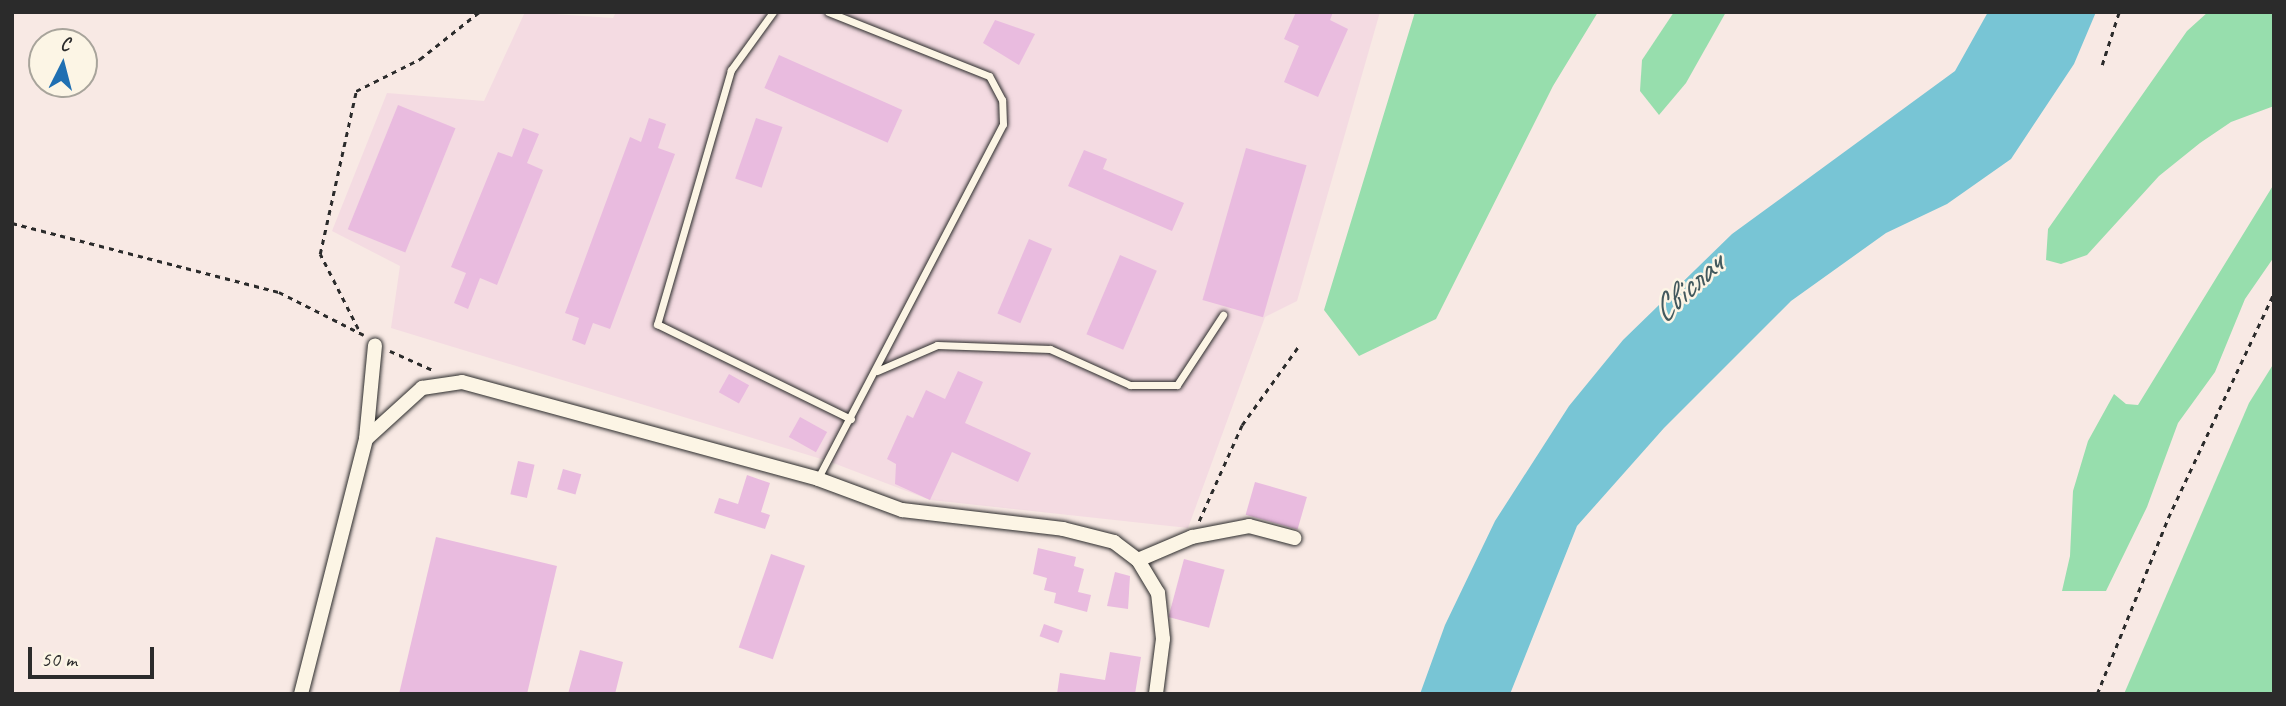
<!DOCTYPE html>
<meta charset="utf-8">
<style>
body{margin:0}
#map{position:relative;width:2286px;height:706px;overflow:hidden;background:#f8e9e4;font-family:Caveat,sans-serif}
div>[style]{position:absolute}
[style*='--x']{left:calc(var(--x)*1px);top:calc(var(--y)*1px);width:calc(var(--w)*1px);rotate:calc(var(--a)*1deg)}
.built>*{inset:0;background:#f4dbe2}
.green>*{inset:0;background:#97dead}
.water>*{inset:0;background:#78c5d5}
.building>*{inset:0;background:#e9bbdf;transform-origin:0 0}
.path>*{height:2.5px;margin-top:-1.25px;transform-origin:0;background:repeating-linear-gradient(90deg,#2b2b2b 0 5px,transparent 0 10px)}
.roads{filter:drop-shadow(0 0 2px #2b2b2b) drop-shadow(0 0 2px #2b2b2b)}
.service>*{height:7px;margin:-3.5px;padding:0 3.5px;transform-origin:3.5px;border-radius:3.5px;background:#fcf5e5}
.minor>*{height:14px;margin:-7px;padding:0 7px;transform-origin:7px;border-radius:7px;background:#fcf5e5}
span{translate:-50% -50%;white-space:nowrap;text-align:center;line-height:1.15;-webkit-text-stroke:5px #fcf5e5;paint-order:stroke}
.water-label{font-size:35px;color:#42595e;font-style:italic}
.frame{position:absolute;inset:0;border:14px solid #2b2b2b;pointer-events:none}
.north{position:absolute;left:28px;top:28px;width:70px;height:70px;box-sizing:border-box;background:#fcf5e5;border:2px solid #a8a49b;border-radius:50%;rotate:6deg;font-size:19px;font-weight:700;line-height:28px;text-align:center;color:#2b2b2b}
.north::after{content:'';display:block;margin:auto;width:24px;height:32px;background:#1f6fb2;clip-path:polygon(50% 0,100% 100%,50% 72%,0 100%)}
.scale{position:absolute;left:28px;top:647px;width:126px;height:32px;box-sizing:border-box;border:4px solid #2b2b2b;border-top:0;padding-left:9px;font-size:21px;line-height:24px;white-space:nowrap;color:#2b2b2b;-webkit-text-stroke:5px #fcf5e5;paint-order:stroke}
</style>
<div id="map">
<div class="built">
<i style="clip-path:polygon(525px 12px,613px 18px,616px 12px,1380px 12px,1297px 301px,1265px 317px,1188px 528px,930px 500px,828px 461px,391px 328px,400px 266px,332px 231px,387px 93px,484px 101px)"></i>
</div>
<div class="green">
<i style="clip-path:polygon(1415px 12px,1598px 12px,1553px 86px,1436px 319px,1359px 356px,1324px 310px)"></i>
<i style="clip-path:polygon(1674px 12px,1726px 12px,1686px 83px,1659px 115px,1640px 91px,1642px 60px)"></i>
<i style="clip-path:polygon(2208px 12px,2274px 12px,2274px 106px,2231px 122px,2200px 143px,2159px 176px,2087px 255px,2061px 264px,2046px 260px,2048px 229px,2187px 31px)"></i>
<i style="clip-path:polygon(2274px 184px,2274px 257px,2245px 299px,2215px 372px,2178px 423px,2147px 507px,2106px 591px,2062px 591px,2070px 556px,2073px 491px,2088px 441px,2114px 394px,2126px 404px,2138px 405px)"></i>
<i style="clip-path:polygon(2274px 363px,2274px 694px,2124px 694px,2249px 403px)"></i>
</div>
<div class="water">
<i style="clip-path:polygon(1988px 12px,2096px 12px,2074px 64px,2011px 159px,1947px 204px,1886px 233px,1791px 301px,1664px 428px,1577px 526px,1510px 694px,1420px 694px,1445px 625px,1495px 521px,1569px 406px,1623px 340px,1732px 234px,1955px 71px)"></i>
</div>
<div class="building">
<i style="clip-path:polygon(1296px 12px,1333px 12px,1330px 20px,1348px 29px,1318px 97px,1284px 82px,1299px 46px,1284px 39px)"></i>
<i style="clip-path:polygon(995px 20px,1035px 34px,1019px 65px,983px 43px)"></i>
<i style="left:779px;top:55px;width:135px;height:36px;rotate:24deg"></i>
<i style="left:398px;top:105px;width:62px;height:134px;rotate:22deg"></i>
<i style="clip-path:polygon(649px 118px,666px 124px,658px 148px,675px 154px,610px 329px,593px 323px,585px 345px,572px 340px,579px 318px,565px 313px,630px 137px,641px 142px)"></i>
<i style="left:756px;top:118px;width:28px;height:64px;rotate:19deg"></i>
<i style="clip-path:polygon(523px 128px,539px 134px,527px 163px,543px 170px,497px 285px,480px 278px,468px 309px,454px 303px,466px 273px,451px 267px,498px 152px,512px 157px)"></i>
<i style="left:1246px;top:148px;width:63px;height:158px;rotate:16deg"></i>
<i style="clip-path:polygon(1084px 150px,1107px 159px,1103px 169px,1184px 203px,1172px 231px,1068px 186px)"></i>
<i style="left:1029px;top:239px;width:25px;height:81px;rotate:23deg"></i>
<i style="left:1120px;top:255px;width:40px;height:86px;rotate:23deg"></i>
<i style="clip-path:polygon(958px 371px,983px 382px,965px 423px,1031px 453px,1018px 482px,952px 452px,930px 500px,895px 484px,896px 464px,887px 459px,907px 415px,913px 418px,926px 390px,945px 399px)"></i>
<i style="left:729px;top:374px;width:23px;height:21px;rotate:29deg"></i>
<i style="left:800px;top:417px;width:31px;height:23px;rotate:29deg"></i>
<i style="left:518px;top:461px;width:17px;height:34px;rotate:13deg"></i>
<i style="left:563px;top:469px;width:19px;height:21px;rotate:16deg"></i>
<i style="clip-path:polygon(747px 475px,770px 483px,761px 512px,770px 515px,765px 529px,714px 513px,719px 498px,738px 504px)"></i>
<i style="left:1255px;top:482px;width:54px;height:34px;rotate:16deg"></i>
<i style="clip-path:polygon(436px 537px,557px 566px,527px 694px,399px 694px)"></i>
<i style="clip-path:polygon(1038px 548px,1076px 557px,1074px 566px,1084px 569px,1078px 592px,1091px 595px,1087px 612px,1054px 603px,1056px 593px,1044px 590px,1047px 578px,1033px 574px)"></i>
<i style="left:771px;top:554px;width:36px;height:99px;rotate:19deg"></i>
<i style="left:1184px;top:559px;width:42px;height:60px;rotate:15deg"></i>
<i style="clip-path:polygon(1115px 572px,1130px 576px,1128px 609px,1107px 606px)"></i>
<i style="left:1044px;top:624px;width:20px;height:13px;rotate:20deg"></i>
<i style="clip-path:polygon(580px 650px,623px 662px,615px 694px,568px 694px)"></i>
<i style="clip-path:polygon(1110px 652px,1141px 657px,1135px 694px,1057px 694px,1060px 673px,1105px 680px)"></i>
</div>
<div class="path">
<i style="--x:2102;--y:65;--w:56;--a:-72.2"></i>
<i style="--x:12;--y:223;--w:276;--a:14.5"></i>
<i style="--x:279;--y:292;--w:95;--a:26.8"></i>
<i style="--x:358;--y:329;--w:84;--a:-116.9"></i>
<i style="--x:320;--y:254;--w:167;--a:-77.5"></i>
<i style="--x:356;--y:91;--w:72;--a:-26.6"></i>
<i style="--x:420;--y:59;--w:75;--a:-38.5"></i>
<i style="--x:390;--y:351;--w:49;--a:24"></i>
<i style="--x:1199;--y:521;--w:105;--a:-65.9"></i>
<i style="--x:1242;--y:425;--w:96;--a:-54.3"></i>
<i style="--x:2097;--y:694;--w:190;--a:-68"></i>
<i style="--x:2168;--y:518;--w:249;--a:-64.8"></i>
</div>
<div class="roads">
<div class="service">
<i style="--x:773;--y:12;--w:72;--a:125.9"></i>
<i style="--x:731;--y:70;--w:265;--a:106.2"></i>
<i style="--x:657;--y:324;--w:216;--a:26.1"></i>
<i style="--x:877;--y:371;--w:65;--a:-23.4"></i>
<i style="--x:937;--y:345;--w:113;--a:2"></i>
<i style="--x:1050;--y:349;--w:88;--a:24.2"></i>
<i style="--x:1130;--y:385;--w:47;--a:0"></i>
<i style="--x:1177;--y:385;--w:84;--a:-56.7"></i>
<i style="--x:818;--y:478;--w:399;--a:-62.4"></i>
<i style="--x:1003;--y:124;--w:24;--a:-92"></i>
<i style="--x:1002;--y:100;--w:27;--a:-118"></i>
<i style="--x:989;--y:76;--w:173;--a:-158.3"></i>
</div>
<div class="minor">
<i style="--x:366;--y:439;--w:94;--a:-84.5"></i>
<i style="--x:1138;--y:560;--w:59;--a:-23.1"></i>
<i style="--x:1192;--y:537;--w:58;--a:-10.9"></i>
<i style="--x:1249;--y:526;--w:47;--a:14.9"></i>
<i style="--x:301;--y:694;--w:263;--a:-75.7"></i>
<i style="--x:366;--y:439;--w:76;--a:-42.3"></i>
<i style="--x:422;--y:388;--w:40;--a:-8.5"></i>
<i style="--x:462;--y:382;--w:369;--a:15.2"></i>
<i style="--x:818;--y:479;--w:90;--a:20.3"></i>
<i style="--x:902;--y:510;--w:162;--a:6.7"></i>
<i style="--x:1063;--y:529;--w:53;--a:14.3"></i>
<i style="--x:1114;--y:542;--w:30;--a:37"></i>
<i style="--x:1138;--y:560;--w:39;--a:59"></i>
<i style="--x:1158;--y:593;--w:46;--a:83.8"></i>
<i style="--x:1163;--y:639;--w:55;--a:97.3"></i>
</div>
</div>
<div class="water-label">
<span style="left:1687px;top:288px;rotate:-42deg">Свіслач</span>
</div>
<div class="frame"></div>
<div class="north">С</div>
<div class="scale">50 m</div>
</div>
